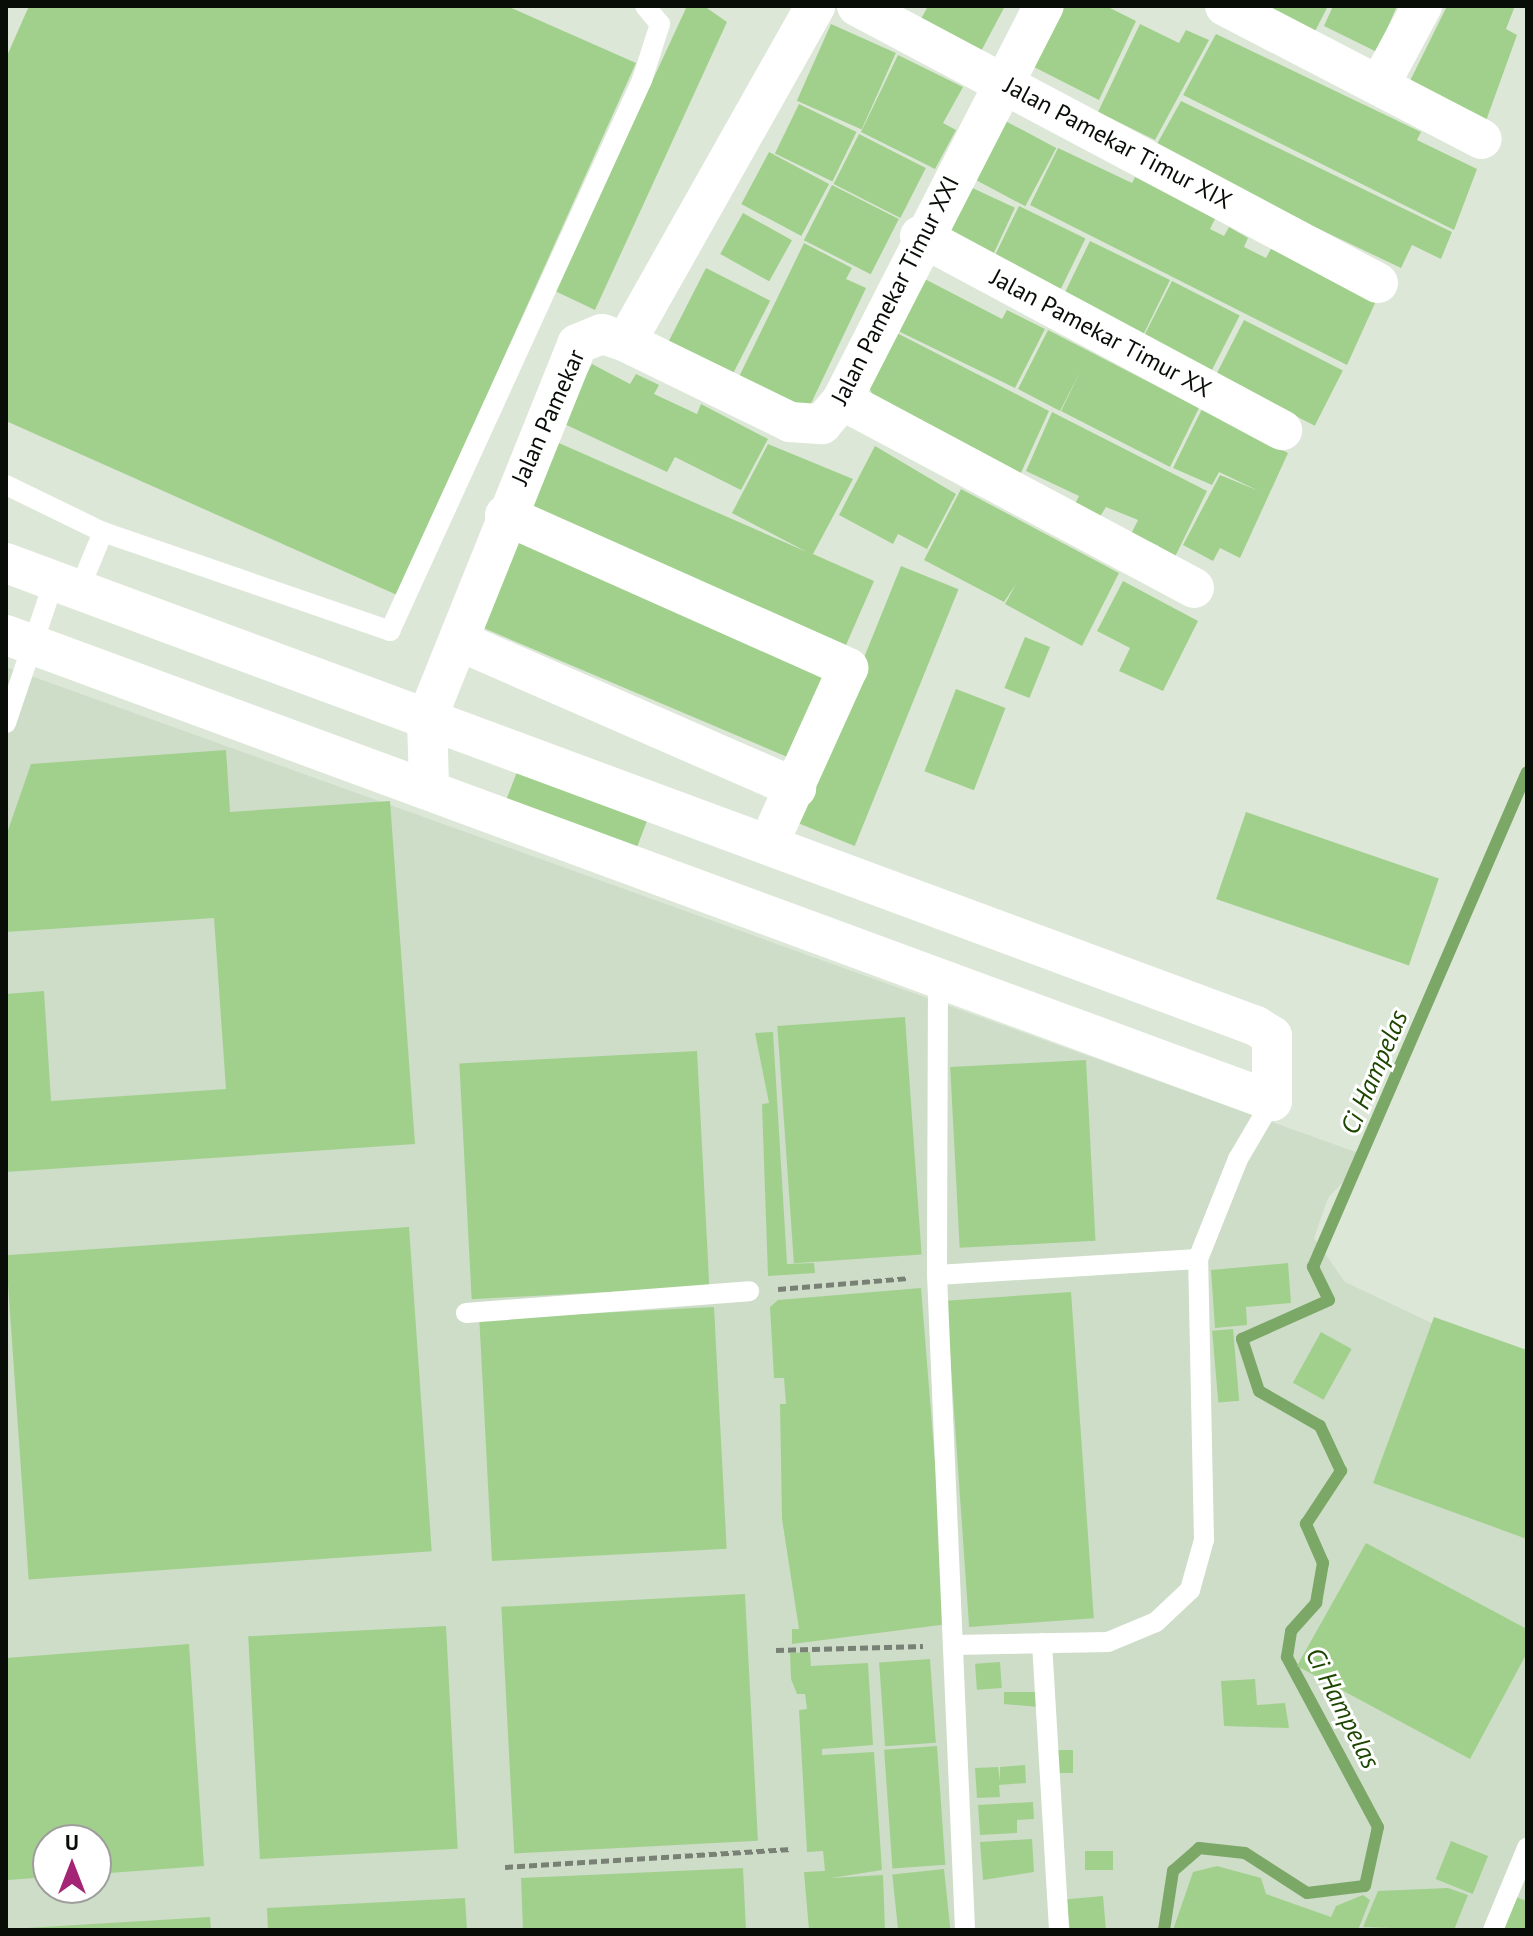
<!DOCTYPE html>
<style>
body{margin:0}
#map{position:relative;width:1533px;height:1936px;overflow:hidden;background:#dde7d8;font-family:"PT Sans",sans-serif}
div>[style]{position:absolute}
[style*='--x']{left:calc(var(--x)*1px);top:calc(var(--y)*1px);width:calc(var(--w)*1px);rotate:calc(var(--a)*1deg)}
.built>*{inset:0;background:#ceddc8}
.stream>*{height:12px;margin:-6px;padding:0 6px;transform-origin:6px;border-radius:6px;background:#7ba867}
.building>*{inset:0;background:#a1d08d;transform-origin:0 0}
.path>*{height:5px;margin-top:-2.5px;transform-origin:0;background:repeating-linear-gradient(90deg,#798076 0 8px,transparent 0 12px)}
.service>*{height:20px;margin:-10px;padding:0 10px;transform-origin:10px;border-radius:10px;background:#fff}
.minor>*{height:40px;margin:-20px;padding:0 20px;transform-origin:20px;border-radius:20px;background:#fff}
span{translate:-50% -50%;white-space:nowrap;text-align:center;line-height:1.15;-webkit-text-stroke:6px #fff;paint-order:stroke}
.street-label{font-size:24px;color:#090d08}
.water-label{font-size:26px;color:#1d4700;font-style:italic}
.frame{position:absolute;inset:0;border:8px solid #090d08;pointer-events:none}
.north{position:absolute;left:32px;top:1824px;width:80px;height:80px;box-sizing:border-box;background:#fff;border:2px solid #9d9e9c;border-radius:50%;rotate:0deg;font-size:22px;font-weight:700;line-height:32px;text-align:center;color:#090d08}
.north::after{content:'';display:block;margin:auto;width:28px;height:36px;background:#a42576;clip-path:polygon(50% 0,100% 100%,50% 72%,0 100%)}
</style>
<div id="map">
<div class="built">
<i style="clip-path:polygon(evenodd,6px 667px,1367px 1156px,1328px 1198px,1314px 1238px,1345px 1282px,1527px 1368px,1527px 1930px,6px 1930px,6px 667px,48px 1840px,96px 1840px,96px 1888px,48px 1888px,48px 1840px)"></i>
</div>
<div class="stream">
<i style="--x:1164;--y:1930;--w:60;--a:-81.3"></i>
<i style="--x:1173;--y:1871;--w:35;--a:-41"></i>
<i style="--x:1199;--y:1848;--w:46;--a:6.2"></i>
<i style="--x:1245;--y:1853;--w:74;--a:32.8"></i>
<i style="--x:1307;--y:1893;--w:58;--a:-6.9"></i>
<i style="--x:1365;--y:1886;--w:60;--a:-77.6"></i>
<i style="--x:1378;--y:1827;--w:193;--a:-118.2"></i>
<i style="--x:1287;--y:1657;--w:26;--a:-81"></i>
<i style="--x:1291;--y:1631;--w:38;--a:-48"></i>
<i style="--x:1316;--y:1603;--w:41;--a:-80.1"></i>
<i style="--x:1323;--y:1563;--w:43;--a:-113.6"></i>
<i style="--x:1306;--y:1524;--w:64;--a:-56.6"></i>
<i style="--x:1341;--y:1471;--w:50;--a:-115"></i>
<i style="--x:1320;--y:1426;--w:70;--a:-150.2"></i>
<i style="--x:1259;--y:1391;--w:55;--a:-108.1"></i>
<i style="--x:1242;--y:1339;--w:95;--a:-24.1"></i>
<i style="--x:1329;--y:1300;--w:37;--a:-116"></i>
<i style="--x:1313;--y:1267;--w:539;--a:-66.62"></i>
</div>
<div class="building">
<i style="clip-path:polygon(29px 6px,507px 6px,636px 63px,397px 595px,6px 421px,6px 58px)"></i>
<i style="clip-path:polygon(687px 6px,704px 6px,727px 22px,595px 310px,555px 291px)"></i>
<i style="clip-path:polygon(928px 6px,1005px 6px,978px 57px,915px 30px)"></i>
<i style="clip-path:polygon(1057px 6px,1106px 6px,1136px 21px,1099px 100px,1028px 64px)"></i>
<i style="clip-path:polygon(1251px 6px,1328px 6px,1310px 41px)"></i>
<i style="clip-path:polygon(1333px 6px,1397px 6px,1377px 52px,1324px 26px)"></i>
<i style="clip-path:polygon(1447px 6px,1515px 6px,1506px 29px,1517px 35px,1482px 132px,1406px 89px)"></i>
<i style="left:831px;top:24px;width:71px;height:84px;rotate:24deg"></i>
<i style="clip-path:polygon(1140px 24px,1179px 43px,1186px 30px,1209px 40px,1155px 140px,1098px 112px)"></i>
<i style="clip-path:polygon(1216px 34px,1421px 132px,1417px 140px,1477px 169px,1454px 230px,1183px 95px)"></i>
<i style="clip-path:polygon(898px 55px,963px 87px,943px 123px,956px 130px,935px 169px,861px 132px)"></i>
<i style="clip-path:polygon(1181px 101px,1452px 232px,1441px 259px,1412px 245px,1401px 268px,1317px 228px,1314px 234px,1153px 151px)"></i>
<i style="left:799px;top:104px;width:64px;height:55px;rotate:26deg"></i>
<i style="left:998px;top:117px;width:66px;height:66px;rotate:28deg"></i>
<i style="left:859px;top:134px;width:75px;height:56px;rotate:27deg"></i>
<i style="clip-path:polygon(1058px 148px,1132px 183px,1135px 177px,1215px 219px,1210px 229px,1224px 236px,1229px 227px,1248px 238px,1244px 247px,1266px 258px,1273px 245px,1376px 301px,1347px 365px,1030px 205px)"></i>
<i style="left:769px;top:152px;width:68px;height:59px;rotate:28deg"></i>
<i style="left:832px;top:185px;width:75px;height:62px;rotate:27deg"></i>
<i style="left:966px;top:185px;width:54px;height:56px;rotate:25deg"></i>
<i style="left:1019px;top:206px;width:74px;height:60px;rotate:26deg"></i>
<i style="left:743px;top:213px;width:56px;height:47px;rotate:29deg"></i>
<i style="left:1090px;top:241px;width:89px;height:62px;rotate:26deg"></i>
<i style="clip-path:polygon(804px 243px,852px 268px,846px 279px,866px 288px,806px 414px,736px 383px)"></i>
<i style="left:706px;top:268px;width:72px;height:90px;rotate:27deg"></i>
<i style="clip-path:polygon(919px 276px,1002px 319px,1007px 310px,1045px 329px,1015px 388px,894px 329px)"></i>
<i style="left:1172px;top:281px;width:76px;height:64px;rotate:27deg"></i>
<i style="left:1244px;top:320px;width:111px;height:62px;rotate:27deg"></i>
<i style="clip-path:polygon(1048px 330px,1199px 408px,1170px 467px,1061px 411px,1080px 372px,1060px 411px,1018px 389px)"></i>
<i style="clip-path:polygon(893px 331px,1049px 411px,1019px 477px,874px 398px,869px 387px)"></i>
<i style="clip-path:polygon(592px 364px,630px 384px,636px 374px,659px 385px,654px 394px,697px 414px,701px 404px,768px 439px,741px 490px,675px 457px,667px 472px,560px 422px)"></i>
<i style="clip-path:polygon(1202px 409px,1288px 453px,1240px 558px,1220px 548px,1213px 561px,1183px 545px,1220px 475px,1259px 491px,1219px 472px,1212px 485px,1173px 468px)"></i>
<i style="clip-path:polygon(1052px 412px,1207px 491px,1172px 563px,1155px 554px,1159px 546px,1131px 534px,1138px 520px,1106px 507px,1098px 520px,1073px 508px,1079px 496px,1026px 471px)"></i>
<i style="clip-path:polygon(552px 440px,807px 552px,732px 513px,768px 444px,853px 479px,813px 554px,874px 581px,846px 645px,524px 504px)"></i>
<i style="clip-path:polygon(875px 446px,956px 494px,927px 549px,898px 534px,893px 544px,839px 515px)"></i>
<i style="clip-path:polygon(961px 489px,1119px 573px,1082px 646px,1005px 604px,1016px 584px,1004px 602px,924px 560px)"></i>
<i style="left:519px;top:541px;width:341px;height:94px;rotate:23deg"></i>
<i style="left:901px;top:566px;width:62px;height:277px;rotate:22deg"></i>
<i style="clip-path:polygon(1123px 581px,1198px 621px,1163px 691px,1119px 671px,1130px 648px,1097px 631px)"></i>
<i style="left:1025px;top:637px;width:27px;height:55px;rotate:22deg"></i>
<i style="left:956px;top:689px;width:53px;height:88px;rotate:21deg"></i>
<i style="clip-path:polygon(226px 750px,230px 812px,390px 801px,415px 1144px,6px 1172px,6px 994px,44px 991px,51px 1101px,226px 1089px,214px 918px,6px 932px,6px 836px,31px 764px)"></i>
<i style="left:520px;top:764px;width:139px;height:42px;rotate:21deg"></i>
<i style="left:1246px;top:812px;width:204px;height:92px;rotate:19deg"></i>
<i style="left:905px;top:1017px;width:238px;height:128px;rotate:86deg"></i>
<i style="clip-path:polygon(773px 1032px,787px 1264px,814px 1263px,815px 1273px,768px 1276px,762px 1104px,769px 1103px,755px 1033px)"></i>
<i style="left:697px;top:1051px;width:236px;height:238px;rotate:87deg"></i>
<i style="left:1086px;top:1060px;width:181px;height:136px;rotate:87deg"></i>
<i style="left:409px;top:1227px;width:325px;height:404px;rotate:86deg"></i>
<i style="clip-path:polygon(1288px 1263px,1291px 1303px,1246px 1307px,1247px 1325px,1215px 1328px,1211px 1270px)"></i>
<i style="clip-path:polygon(921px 1288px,948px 1624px,792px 1644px,792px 1629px,799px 1629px,782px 1519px,780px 1404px,786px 1404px,784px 1378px,774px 1378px,770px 1307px,778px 1300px)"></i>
<i style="left:1071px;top:1292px;width:327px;height:125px;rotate:86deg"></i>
<i style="left:714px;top:1307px;width:242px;height:235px;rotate:87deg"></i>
<i style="clip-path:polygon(1434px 1317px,1527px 1350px,1527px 1539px,1373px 1483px)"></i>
<i style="left:1233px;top:1329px;width:72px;height:21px;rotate:85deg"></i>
<i style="left:1321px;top:1332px;width:35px;height:58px;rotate:29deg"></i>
<i style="clip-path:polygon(1366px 1543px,1527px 1629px,1527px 1653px,1470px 1759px,1297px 1666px)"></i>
<i style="left:745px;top:1594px;width:247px;height:244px;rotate:87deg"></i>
<i style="left:446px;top:1626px;width:223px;height:198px;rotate:87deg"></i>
<i style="clip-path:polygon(189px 1644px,204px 1866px,96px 1874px,96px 1840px,48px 1840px,48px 1877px,8px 1880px,6px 1658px)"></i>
<i style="clip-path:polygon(810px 1652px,811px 1666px,868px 1663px,873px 1745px,822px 1749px,822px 1755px,874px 1752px,882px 1870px,831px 1878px,883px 1875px,885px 1930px,809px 1930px,804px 1872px,825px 1871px,823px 1851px,807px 1852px,799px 1710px,807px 1709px,805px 1694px,797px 1694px,791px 1679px,790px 1653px)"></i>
<i style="left:930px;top:1659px;width:84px;height:51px;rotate:86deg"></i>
<i style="left:1000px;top:1662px;width:26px;height:25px;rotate:86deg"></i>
<i style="clip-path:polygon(1255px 1679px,1257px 1705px,1285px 1703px,1289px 1728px,1224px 1726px,1221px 1681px)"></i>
<i style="clip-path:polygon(1004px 1692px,1039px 1692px,1039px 1707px,1004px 1704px)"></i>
<i style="left:937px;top:1746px;width:119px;height:53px;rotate:86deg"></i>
<i style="left:1056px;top:1750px;width:17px;height:23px"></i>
<i style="clip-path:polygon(1025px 1765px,1026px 1783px,999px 1785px,1000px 1797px,977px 1798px,975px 1768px,998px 1767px,1000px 1781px,1000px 1767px)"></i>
<i style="clip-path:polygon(1033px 1802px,1034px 1819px,1017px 1820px,1017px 1833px,980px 1835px,978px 1805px)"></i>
<i style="clip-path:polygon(1032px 1839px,1034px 1872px,983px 1880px,980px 1842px)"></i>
<i style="left:1451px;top:1841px;width:40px;height:41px;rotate:22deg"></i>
<i style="left:1085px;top:1851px;width:28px;height:19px"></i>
<i style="clip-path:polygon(1217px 1866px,1261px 1878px,1266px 1894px,1331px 1917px,1336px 1906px,1363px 1895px,1370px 1900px,1358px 1930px,1173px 1930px,1193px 1872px)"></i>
<i style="clip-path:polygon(743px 1868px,746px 1930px,523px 1930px,521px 1878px)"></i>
<i style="left:944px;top:1869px;width:61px;height:52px;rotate:84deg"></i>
<i style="clip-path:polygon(1448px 1888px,1468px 1895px,1454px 1930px,1363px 1927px,1378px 1891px)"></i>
<i style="left:1103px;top:1896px;width:34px;height:36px;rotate:85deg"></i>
<i style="clip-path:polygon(1516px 1897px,1527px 1901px,1527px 1930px,1504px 1930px)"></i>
<i style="clip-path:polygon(465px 1898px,467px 1930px,268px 1930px,267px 1908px)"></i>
<i style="clip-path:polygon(210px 1917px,211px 1930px,26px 1930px,26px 1928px)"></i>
</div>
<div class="path">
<i style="--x:778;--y:1289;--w:130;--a:-4.8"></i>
<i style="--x:776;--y:1650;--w:147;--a:-1.6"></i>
<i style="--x:505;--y:1867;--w:287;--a:-3.6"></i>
</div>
<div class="service">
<i style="--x:6;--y:485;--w:108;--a:25.9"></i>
<i style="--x:103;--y:532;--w:304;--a:19"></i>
<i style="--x:390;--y:631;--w:606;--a:-65.42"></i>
<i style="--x:642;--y:80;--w:59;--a:-72.2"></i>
<i style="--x:660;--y:24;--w:23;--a:-130"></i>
<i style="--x:79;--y:590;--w:63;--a:-67.5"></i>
<i style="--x:6;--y:723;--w:150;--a:-71.3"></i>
<i style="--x:938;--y:978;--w:297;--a:90.2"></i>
<i style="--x:937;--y:1275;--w:656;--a:87.55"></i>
<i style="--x:937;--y:1275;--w:261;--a:-3.5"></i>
<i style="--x:466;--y:1313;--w:284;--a:-4.4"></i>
<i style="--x:1042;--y:1643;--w:288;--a:86.6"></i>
<i style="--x:954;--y:1645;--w:154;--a:-1.1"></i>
<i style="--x:1108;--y:1642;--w:52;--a:-22.6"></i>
<i style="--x:1156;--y:1622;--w:47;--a:-43.3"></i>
<i style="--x:1190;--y:1590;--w:52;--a:-74.4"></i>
<i style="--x:1204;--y:1540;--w:281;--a:-91.2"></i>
<i style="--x:1198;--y:1259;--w:108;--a:-68.2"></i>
<i style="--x:1238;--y:1159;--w:67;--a:-59.6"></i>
<i style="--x:1493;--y:1930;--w:89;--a:-67.5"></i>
</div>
<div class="minor">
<i style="--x:857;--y:6;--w:590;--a:28"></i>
<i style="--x:1225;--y:6;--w:289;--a:27.4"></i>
<i style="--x:1380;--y:84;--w:89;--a:-61.7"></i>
<i style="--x:920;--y:236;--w:411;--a:28.2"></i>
<i style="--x:626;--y:342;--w:182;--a:26"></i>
<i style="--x:790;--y:422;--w:32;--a:4"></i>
<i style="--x:822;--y:424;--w:31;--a:-50"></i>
<i style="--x:842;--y:400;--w:443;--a:-62.9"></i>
<i style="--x:842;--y:400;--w:399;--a:28.1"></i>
<i style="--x:505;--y:515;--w:376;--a:24"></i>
<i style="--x:848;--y:668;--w:194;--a:114.3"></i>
<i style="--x:6;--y:563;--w:1333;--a:20.32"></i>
<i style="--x:1256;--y:1026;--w:19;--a:32"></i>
<i style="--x:1272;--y:1036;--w:65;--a:90"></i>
<i style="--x:1272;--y:1101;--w:1349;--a:-159.79"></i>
<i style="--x:459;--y:641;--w:368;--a:23.6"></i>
<i style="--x:429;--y:786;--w:68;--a:-91.7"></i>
<i style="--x:427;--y:718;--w:403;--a:-68.1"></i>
<i style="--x:577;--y:344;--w:27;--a:-22"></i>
<i style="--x:602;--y:334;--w:25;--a:18"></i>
<i style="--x:626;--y:342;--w:386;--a:-60.6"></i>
</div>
<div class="street-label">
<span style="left:1118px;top:143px;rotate:28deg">Jalan Pamekar Timur XIX</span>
<span style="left:895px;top:290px;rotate:-63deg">Jalan Pamekar Timur XXI</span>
<span style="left:1101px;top:333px;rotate:28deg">Jalan Pamekar Timur XX</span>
<span style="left:548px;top:417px;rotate:-66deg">Jalan Pamekar</span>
</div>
<div class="water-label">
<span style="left:1374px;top:1072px;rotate:-67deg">Ci Hampelas</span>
<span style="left:1343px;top:1708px;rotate:63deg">Ci Hampelas</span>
</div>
<div class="frame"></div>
<div class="north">U</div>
</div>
